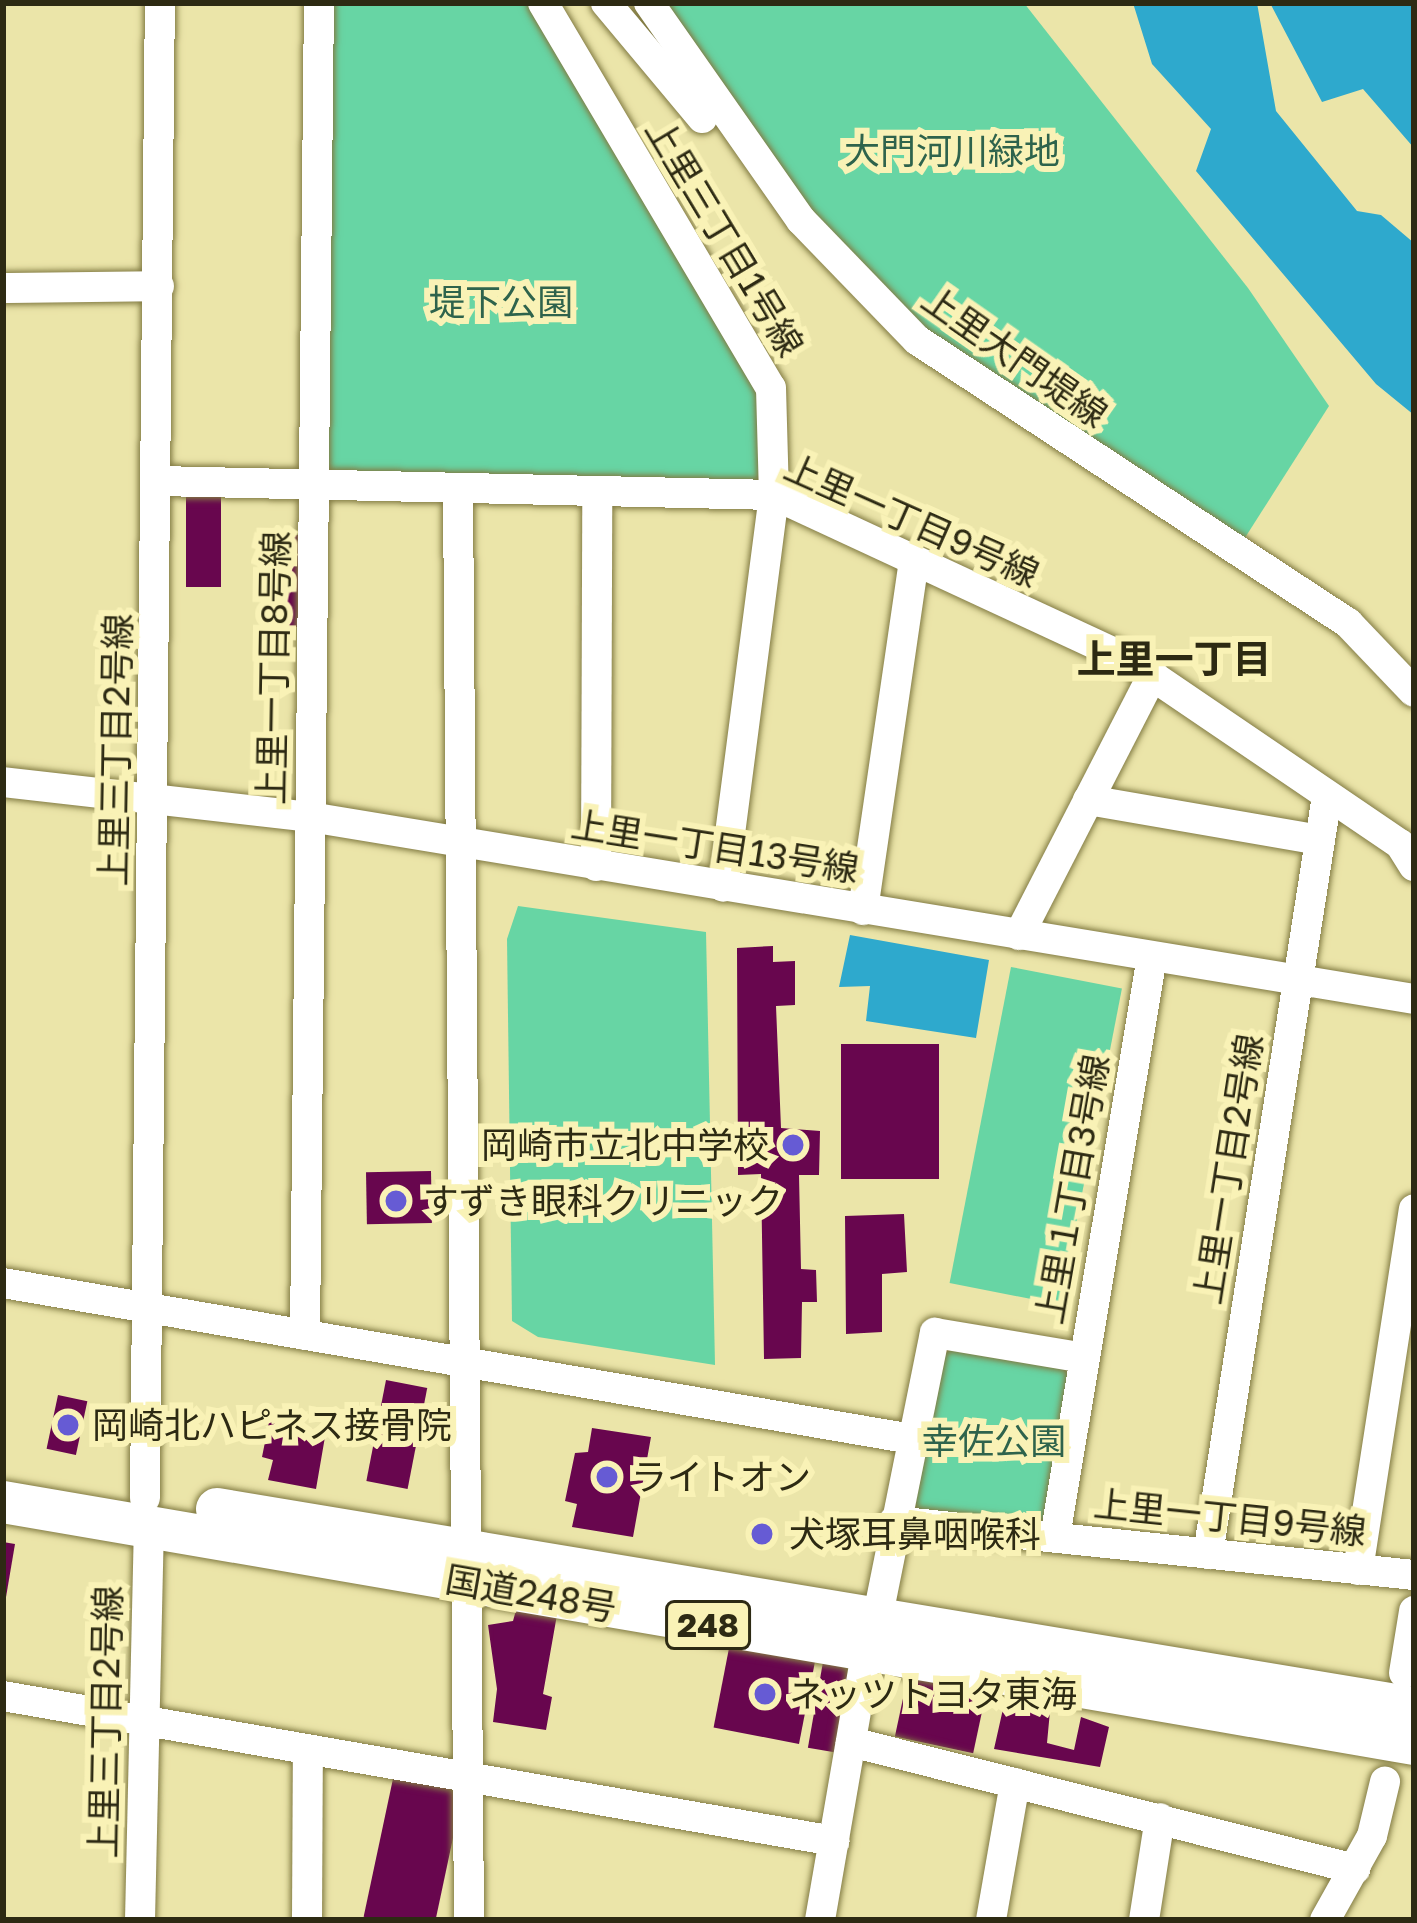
<!DOCTYPE html>
<meta charset="utf-8">
<style>
body{margin:0}
#map{position:relative;width:1417px;height:1923px;overflow:hidden;background:#ebe5a9;font-family:"Golos Text","Noto Sans JP",sans-serif}
div>[style]{position:absolute}
[style*='--x']{left:calc(var(--x)*1px);top:calc(var(--y)*1px);width:calc(var(--w)*1px);rotate:calc(var(--a)*1deg)}
.green>*{inset:0;background:#67d5a4;transform-origin:0 0}
.water>*{inset:0;background:#2ea9cd}
.building>*{inset:0;background:#68064e;transform-origin:0 0}
.roads{filter:drop-shadow(0 0 3px #827b43) drop-shadow(0 0 3px #827b43)}
.minor>*{height:30px;margin:-15px;padding:0 15px;transform-origin:15px;border-radius:15px;background:#fff}
.highway>*{height:42px;margin:-21px;padding:0 21px;transform-origin:21px;border-radius:21px;background:#fff}
.dots>*{width:33px;height:33px;translate:-50% -50%;box-sizing:border-box;border:6px solid #f9f2b6;border-radius:50%}
span{translate:-50% -50%;white-space:nowrap;text-align:center;line-height:1.15;-webkit-text-stroke:12px #f9f2b6;paint-order:stroke}
.shield-label span{padding:3px 9px;background:#f9f2b6;border:3px solid;border-radius:9px;-webkit-text-stroke-width:0}
.shield-label{font-size:33px;color:#2d2a13;font-weight:700}
.park-label{font-size:36px;color:#2e634c}
.street-label{font-size:36px;color:#2d2a13}
.poi-label{font-size:36px;color:#2d2a13}
.right{translate:-100% -50%;text-align:right}
.left{translate:0 -50%;text-align:left}
.neighbourhood-label{font-size:39px;color:#2d2a13;font-weight:700}
.frame{position:absolute;inset:0;border:6px solid #2d2a13;pointer-events:none}
</style>
<div id="map">
<div class="green">
<i style="clip-path:polygon(327px 3px,533px 3px,762px 391px,761px 485px,329px 480px)"></i>
<i style="clip-path:polygon(663px 3px,1024px 3px,1248px 288px,1329px 406px,1241px 544px,926px 333px,819px 226px)"></i>
<i style="clip-path:polygon(518px 906px,706px 932px,715px 1365px,538px 1337px,512px 1321px,507px 939px)"></i>
<i style="left:1011px;top:967px;width:113px;height:322px;rotate:11deg"></i>
<i style="clip-path:polygon(953px 1348px,1072px 1368px,1046px 1527px,912px 1514px,941px 1356px)"></i>
</div>
<div class="water">
<i style="clip-path:polygon(1133px 3px,1257px 3px,1276px 111px,1357px 211px,1381px 215px,1414px 243px,1414px 415px,1376px 384px,1196px 171px,1211px 129px,1152px 64px)"></i>
<i style="clip-path:polygon(1270px 3px,1414px 3px,1414px 148px,1363px 89px,1322px 102px)"></i>
<i style="clip-path:polygon(850px 935px,989px 960px,976px 1038px,866px 1021px,870px 986px,839px 987px)"></i>
</div>
<div class="building">
<i style="left:186px;top:490px;width:35px;height:97px"></i>
<i style="left:309px;top:535px;width:92px;height:33px;rotate:90deg"></i>
<i style="clip-path:polygon(773px 946px,773px 962px,795px 961px,795px 1005px,776px 1006px,781px 1128px,820px 1131px,819px 1175px,799px 1175px,801px 1269px,816px 1270px,817px 1302px,802px 1302px,801px 1358px,764px 1359px,761px 1174px,738px 1175px,737px 948px)"></i>
<i style="left:841px;top:1044px;width:98px;height:135px"></i>
<i style="left:431px;top:1171px;width:52px;height:65px;rotate:89deg"></i>
<i style="clip-path:polygon(904px 1214px,907px 1272px,882px 1274px,882px 1332px,846px 1334px,845px 1216px)"></i>
<i style="left:386px;top:1380px;width:42px;height:103px;rotate:11deg"></i>
<i style="left:58px;top:1395px;width:30px;height:55px;rotate:12deg"></i>
<i style="clip-path:polygon(269px 1422px,326px 1431px,316px 1489px,268px 1480px,273px 1460px,262px 1457px)"></i>
<i style="clip-path:polygon(592px 1428px,651px 1437px,633px 1537px,572px 1527px,577px 1504px,565px 1501px,575px 1453px,588px 1452px)"></i>
<i style="clip-path:polygon(3px 1542px,15px 1544px,5px 1603px,3px 1603px)"></i>
<i style="clip-path:polygon(518px 1603px,558px 1609px,543px 1694px,552px 1697px,546px 1730px,493px 1722px,497px 1689px,488px 1625px,513px 1621px)"></i>
<i style="left:730px;top:1643px;width:87px;height:86px;rotate:11deg"></i>
<i style="left:823px;top:1662px;width:27px;height:87px;rotate:10deg"></i>
<i style="left:908px;top:1675px;width:80px;height:63px;rotate:12deg"></i>
<i style="clip-path:polygon(1005px 1700px,1050px 1711px,1047px 1743px,1074px 1750px,1081px 1717px,1109px 1727px,1100px 1767px,994px 1749px)"></i>
<i style="left:394px;top:1774px;width:71px;height:146px;rotate:12deg"></i>
</div>
<div class="roads">
<div class="minor">
<i style="--x:543;--y:3;--w:447;--a:59.4"></i>
<i style="--x:771;--y:388;--w:107;--a:88.4"></i>
<i style="--x:774;--y:495;--w:395;--a:97.4"></i>
<i style="--x:606;--y:3;--w:150;--a:50.1"></i>
<i style="--x:649;--y:3;--w:265;--a:55"></i>
<i style="--x:801;--y:220;--w:167;--a:46"></i>
<i style="--x:917;--y:340;--w:516;--a:33.29"></i>
<i style="--x:1348;--y:623;--w:95;--a:46.3"></i>
<i style="--x:3;--y:288;--w:156;--a:-0.7"></i>
<i style="--x:158;--y:481;--w:616;--a:1.3"></i>
<i style="--x:774;--y:495;--w:391;--a:24.9"></i>
<i style="--x:1129;--y:660;--w:328;--a:34.2"></i>
<i style="--x:1400;--y:844;--w:26;--a:58"></i>
<i style="--x:458;--y:491;--w:1429;--a:89.56"></i>
<i style="--x:3;--y:782;--w:309;--a:6.5"></i>
<i style="--x:310;--y:817;--w:1119;--a:9.36"></i>
<i style="--x:1088;--y:800;--w:234;--a:9.8"></i>
<i style="--x:596;--y:866;--w:374;--a:-89.8"></i>
<i style="--x:863;--y:910;--w:353;--a:-81.7"></i>
<i style="--x:1019;--y:935;--w:293;--a:-62.8"></i>
<i style="--x:3;--y:1283;--w:922;--a:9.74"></i>
<i style="--x:305;--y:1335;--w:1332;--a:-89.4"></i>
<i style="--x:145;--y:1498;--w:1495;--a:-89.43"></i>
<i style="--x:894;--y:1521;--w:523;--a:5.93"></i>
<i style="--x:1055;--y:1537;--w:588;--a:-80.51"></i>
<i style="--x:1208;--y:1554;--w:767;--a:-81.08"></i>
<i style="--x:1358;--y:1570;--w:365;--a:-81.2"></i>
<i style="--x:878;--y:1615;--w:288;--a:-78.6"></i>
<i style="--x:935;--y:1333;--w:151;--a:9.5"></i>
<i style="--x:1404;--y:1673;--w:63;--a:-80.8"></i>
<i style="--x:3;--y:1696;--w:844;--a:9.9"></i>
<i style="--x:851;--y:1742;--w:520;--a:14.14"></i>
<i style="--x:140;--y:1920;--w:394;--a:-88.7"></i>
<i style="--x:307;--y:1920;--w:170;--a:-89.7"></i>
<i style="--x:820;--y:1920;--w:270;--a:-80.2"></i>
<i style="--x:991;--y:1920;--w:139;--a:-80.1"></i>
<i style="--x:1144;--y:1920;--w:103;--a:-81.1"></i>
<i style="--x:1325;--y:1920;--w:96;--a:-60.8"></i>
<i style="--x:1372;--y:1836;--w:56;--a:-76.5"></i>
</div>
<div class="highway">
<i style="--x:3;--y:1502;--w:1432;--a:9.73"></i>
<i style="--x:217;--y:1509;--w:1213;--a:9.44"></i>
</div>
</div>
<div class="dots">
<i style="left:793px;top:1145px;background:#665bd4"></i>
<i style="left:396px;top:1201px;background:#665bd4"></i>
<i style="left:68px;top:1425px;background:#665bd4"></i>
<i style="left:607px;top:1477px;background:#665bd4"></i>
<i style="left:762px;top:1534px;background:#665bd4"></i>
<i style="left:765px;top:1694px;background:#665bd4"></i>
</div>
<div class="shield-label">
<span style="left:708px;top:1625px">248</span>
</div>
<div class="park-label">
<span style="left:952px;top:151px">大門河川緑地</span>
<span style="left:501px;top:302px">堤下公園</span>
<span style="left:994px;top:1441px">幸佐公園</span>
</div>
<div class="street-label">
<span style="left:725px;top:237px;rotate:59deg">上里三丁目1号線</span>
<span style="left:1015px;top:356px;rotate:35deg">上里大門堤線</span>
<span style="left:912px;top:520px;rotate:24deg">上里一丁目9号線</span>
<span style="left:273px;top:668px;rotate:-89deg">上里一丁目8号線</span>
<span style="left:115px;top:750px;rotate:-89deg">上里三丁目2号線</span>
<span style="left:715px;top:846px;rotate:9deg">上里一丁目13号線</span>
<span style="left:1228px;top:1169px;rotate:-81deg">上里一丁目2号線</span>
<span style="left:1072px;top:1189px;rotate:-80deg">上里１丁目3号線</span>
<span style="left:1230px;top:1517px;rotate:6deg">上里一丁目9号線</span>
<span style="left:531px;top:1593px;rotate:10deg">国道248号</span>
<span style="left:105px;top:1722px;rotate:-89deg">上里三丁目2号線</span>
</div>
<div class="poi-label">
<span class="right" style="left:769px;top:1145px">岡崎市立北中学校</span>
<span class="left" style="left:423px;top:1201px">すずき眼科クリニック</span>
<span class="left" style="left:92px;top:1425px">岡崎北ハピネス接骨院</span>
<span class="left" style="left:631px;top:1477px">ライトオン</span>
<span class="left" style="left:789px;top:1534px">犬塚耳鼻咽喉科</span>
<span class="left" style="left:789px;top:1694px">ネッツトヨタ東海</span>
</div>
<div class="neighbourhood-label">
<span style="left:1174px;top:659px">上里一丁目</span>
</div>
<div class="frame"></div>
</div>
